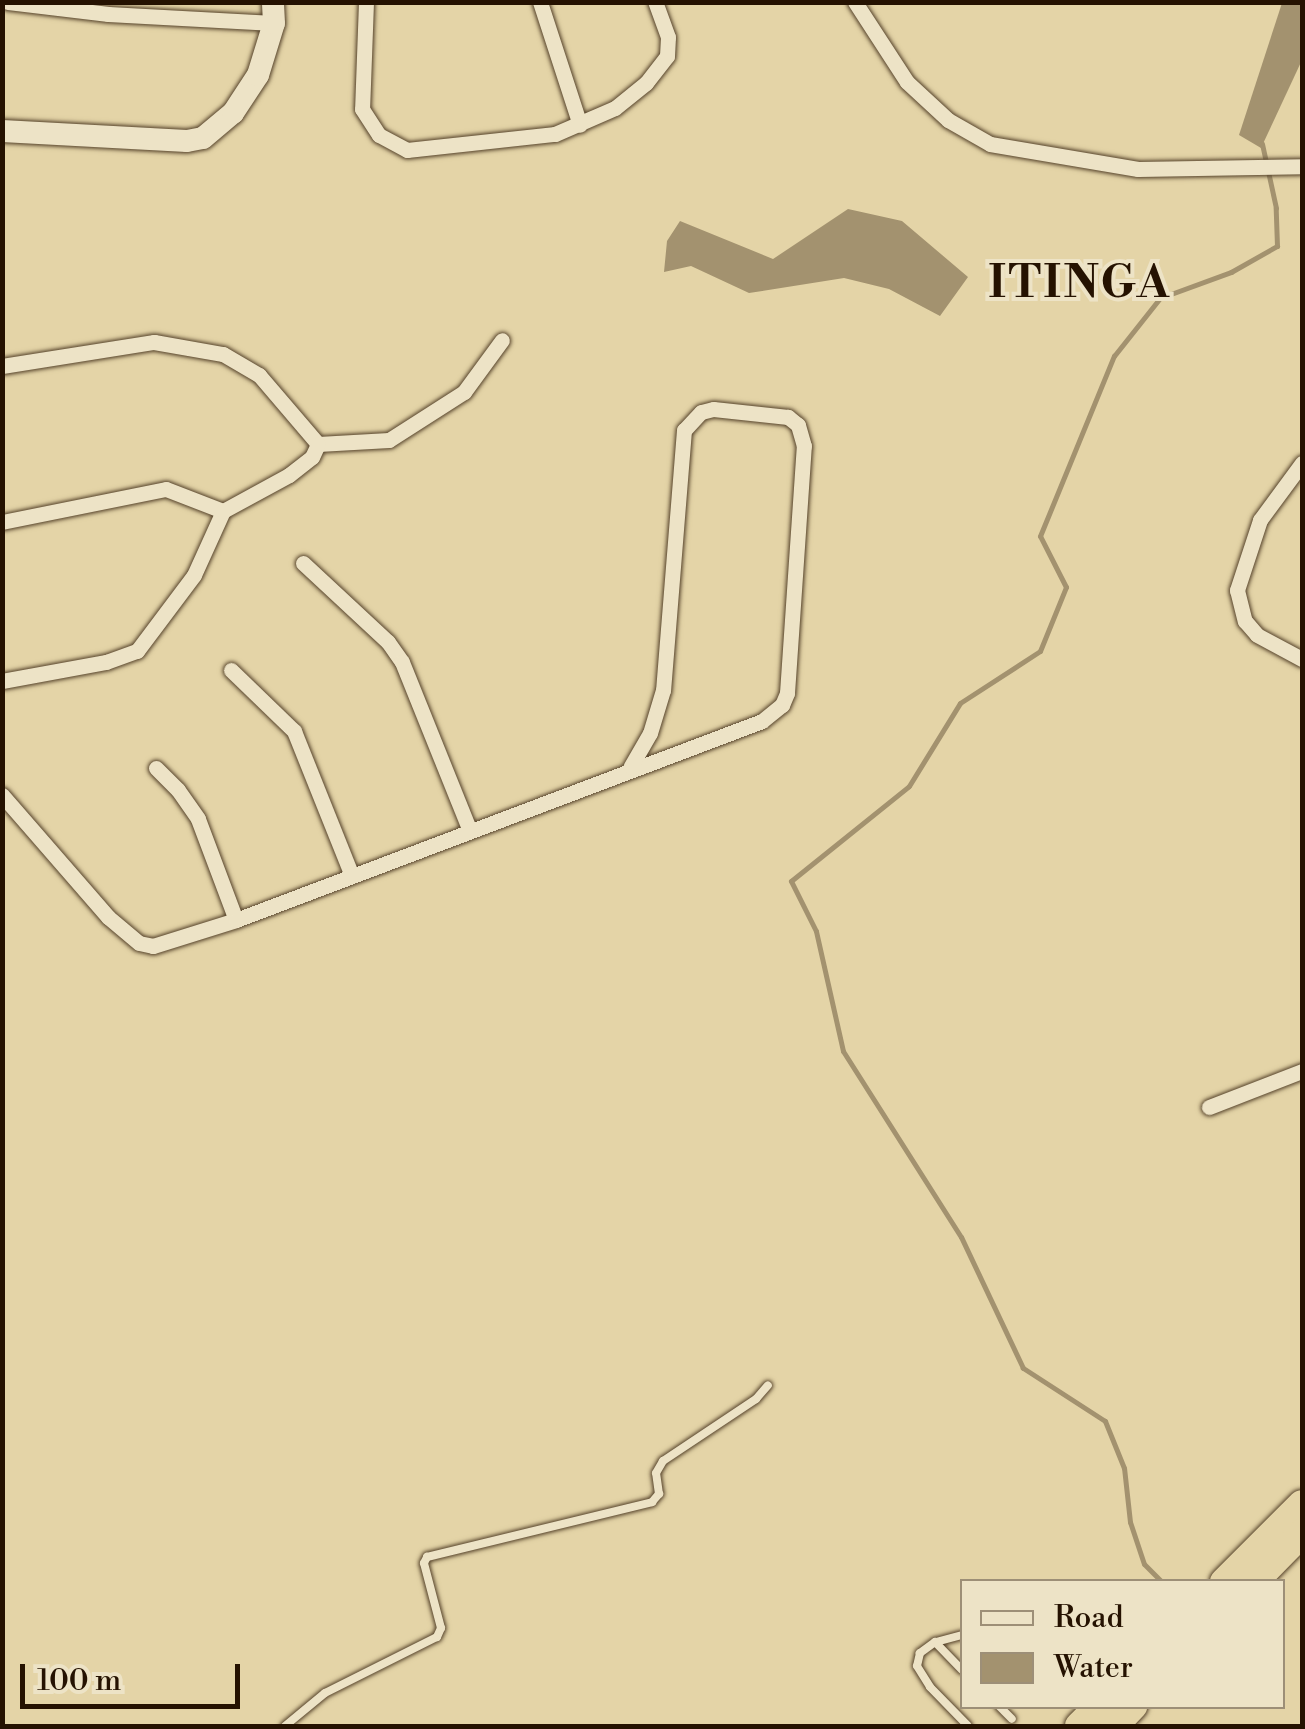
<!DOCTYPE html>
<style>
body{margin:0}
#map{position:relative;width:1305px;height:1729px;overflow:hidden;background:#e4d4a7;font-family:"Libre Bodoni",serif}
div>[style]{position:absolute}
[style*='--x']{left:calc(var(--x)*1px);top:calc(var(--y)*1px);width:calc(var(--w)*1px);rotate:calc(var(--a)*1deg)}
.water>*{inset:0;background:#a3926f}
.stream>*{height:5px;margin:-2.5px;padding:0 2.5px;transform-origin:2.5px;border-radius:2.5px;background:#a3926f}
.roads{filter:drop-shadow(0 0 2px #55422a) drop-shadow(0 0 2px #55422a)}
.lane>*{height:8px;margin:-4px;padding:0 4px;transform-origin:4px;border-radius:4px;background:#ede3c6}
.street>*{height:15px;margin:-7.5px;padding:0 7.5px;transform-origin:7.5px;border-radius:7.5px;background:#ede3c6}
.secondary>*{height:22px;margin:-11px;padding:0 11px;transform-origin:11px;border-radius:11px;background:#ede3c6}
.highway>*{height:28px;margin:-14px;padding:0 14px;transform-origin:14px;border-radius:14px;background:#e4d4a7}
span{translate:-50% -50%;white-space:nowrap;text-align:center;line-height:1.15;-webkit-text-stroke:8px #ede3c6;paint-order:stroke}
.district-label{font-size:45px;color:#251201;font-weight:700;letter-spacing:2.5px}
.frame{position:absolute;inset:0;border:5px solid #251201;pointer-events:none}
.legend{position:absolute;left:960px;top:1579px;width:325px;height:130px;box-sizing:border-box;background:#ede3c6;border:2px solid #9d8f77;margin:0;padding:12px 18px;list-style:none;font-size:30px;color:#251201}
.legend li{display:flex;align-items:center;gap:20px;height:50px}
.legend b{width:50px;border:2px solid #9d8f77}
.scale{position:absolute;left:20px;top:1664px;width:220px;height:45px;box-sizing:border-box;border:5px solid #251201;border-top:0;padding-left:12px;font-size:30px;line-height:35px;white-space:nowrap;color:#251201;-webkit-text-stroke:8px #ede3c6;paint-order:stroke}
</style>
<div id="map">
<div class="water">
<i style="clip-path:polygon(1282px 3px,1302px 3px,1302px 60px,1261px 148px,1239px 135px)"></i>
<i style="clip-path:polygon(848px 209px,902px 221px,968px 277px,940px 316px,889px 289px,844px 278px,749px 293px,691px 266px,664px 272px,667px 241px,680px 221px,773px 259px)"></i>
</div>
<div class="stream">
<i style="--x:1162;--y:1582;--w:25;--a:-135"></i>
<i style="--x:1144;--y:1564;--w:44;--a:-108.4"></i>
<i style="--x:1130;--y:1522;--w:54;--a:-96.3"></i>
<i style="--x:1124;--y:1468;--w:51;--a:-112"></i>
<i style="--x:1105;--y:1421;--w:98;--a:-147.1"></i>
<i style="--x:1023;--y:1368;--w:145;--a:-115.3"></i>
<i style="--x:961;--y:1237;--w:220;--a:-122.4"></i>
<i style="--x:843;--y:1051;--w:123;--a:-102.7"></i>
<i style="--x:816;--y:931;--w:56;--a:-116.6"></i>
<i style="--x:791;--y:881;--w:151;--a:-38.8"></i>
<i style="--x:909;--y:786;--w:97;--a:-58.4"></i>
<i style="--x:960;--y:703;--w:95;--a:-33"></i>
<i style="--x:1040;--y:651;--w:69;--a:-67.9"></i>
<i style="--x:1066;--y:587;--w:57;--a:-117"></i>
<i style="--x:1040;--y:536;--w:195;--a:-67.7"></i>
<i style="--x:1114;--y:356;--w:74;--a:-51.6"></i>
<i style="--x:1160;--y:298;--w:76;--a:-20.1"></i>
<i style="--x:1231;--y:272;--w:53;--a:-29.5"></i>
<i style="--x:1277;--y:246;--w:38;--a:-92"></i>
<i style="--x:1276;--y:208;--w:66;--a:-102.3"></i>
</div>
<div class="roads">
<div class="lane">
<i style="--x:962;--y:1635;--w:28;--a:165"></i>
<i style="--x:935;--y:1642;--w:19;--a:144"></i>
<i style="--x:920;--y:1653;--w:13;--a:103"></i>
<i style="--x:917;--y:1666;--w:25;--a:58"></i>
<i style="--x:930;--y:1687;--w:54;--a:45.7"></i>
<i style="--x:935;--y:1642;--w:39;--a:46"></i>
<i style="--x:999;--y:1706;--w:18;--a:45"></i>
<i style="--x:285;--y:1726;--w:52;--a:-39.5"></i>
<i style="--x:325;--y:1693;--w:125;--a:-26.6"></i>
<i style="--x:437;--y:1637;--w:10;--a:-66"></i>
<i style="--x:441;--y:1628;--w:67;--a:-104.7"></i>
<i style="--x:424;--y:1563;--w:7;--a:-63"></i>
<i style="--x:427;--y:1557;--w:232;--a:-13.7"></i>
<i style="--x:652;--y:1502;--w:11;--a:-49"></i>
<i style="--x:659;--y:1494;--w:21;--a:-98"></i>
<i style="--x:656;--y:1473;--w:14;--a:-60"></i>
<i style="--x:663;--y:1461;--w:112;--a:-33.7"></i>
<i style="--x:756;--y:1399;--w:18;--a:-49"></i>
</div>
<div class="street">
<i style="--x:8;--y:2;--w:101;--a:6.8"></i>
<i style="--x:108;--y:14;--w:166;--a:3.1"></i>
<i style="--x:366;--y:2;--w:107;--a:92.1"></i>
<i style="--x:362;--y:109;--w:31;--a:57"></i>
<i style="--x:379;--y:135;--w:32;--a:28"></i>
<i style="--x:407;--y:150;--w:149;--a:-6.2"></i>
<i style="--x:555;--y:134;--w:65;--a:-23.4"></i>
<i style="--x:615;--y:108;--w:40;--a:-39"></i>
<i style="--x:646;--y:83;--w:34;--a:-52"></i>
<i style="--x:667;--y:56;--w:19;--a:-87"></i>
<i style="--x:668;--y:37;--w:37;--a:-110"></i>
<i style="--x:540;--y:2;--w:129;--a:72"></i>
<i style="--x:855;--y:2;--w:95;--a:57"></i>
<i style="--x:907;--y:82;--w:56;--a:42.8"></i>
<i style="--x:948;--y:120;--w:48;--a:29.7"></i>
<i style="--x:990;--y:144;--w:150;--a:9.6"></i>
<i style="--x:1138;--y:169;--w:164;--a:-1"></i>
<i style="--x:2;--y:366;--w:154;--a:-9"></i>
<i style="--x:154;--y:342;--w:70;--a:9.9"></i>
<i style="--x:223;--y:354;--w:42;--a:30.3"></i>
<i style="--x:259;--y:375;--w:91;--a:49.5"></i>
<i style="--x:318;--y:444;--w:71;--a:-3.2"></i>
<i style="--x:389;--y:440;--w:89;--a:-32.6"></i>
<i style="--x:464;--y:392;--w:64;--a:-53.8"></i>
<i style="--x:1302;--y:463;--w:71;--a:126.4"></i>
<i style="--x:1260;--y:520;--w:74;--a:108.2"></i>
<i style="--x:1237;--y:590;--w:32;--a:76"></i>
<i style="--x:1245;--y:621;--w:18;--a:49"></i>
<i style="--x:1257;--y:635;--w:51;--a:28.1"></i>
<i style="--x:2;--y:522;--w:167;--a:-11.4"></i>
<i style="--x:166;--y:489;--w:61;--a:21.1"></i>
<i style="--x:303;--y:563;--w:116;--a:42.9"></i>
<i style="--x:388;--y:642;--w:24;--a:55"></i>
<i style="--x:402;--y:662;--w:182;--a:68.1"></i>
<i style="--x:231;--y:670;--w:88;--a:44.1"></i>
<i style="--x:294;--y:731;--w:156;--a:68.2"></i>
<i style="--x:2;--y:681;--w:106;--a:-10.4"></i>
<i style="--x:106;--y:662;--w:33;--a:-20"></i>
<i style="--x:137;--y:651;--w:95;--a:-53.1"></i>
<i style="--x:194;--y:575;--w:70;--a:-65.6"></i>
<i style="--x:223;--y:511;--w:75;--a:-28.6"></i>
<i style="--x:289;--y:475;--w:29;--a:-38"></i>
<i style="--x:312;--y:457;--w:14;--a:-65"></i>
<i style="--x:156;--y:768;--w:31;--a:45"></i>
<i style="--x:178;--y:790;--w:35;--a:55"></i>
<i style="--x:198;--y:819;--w:108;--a:69.4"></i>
<i style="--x:2;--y:795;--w:162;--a:49"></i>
<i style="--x:108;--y:917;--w:40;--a:40"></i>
<i style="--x:139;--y:943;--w:14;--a:12"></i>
<i style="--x:153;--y:946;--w:87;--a:-17.4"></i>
<i style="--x:236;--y:920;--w:562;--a:-20.72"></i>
<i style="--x:762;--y:721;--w:26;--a:-39"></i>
<i style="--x:782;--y:705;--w:13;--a:-67"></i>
<i style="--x:787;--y:693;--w:248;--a:-86.1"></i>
<i style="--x:804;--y:446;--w:22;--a:-106"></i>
<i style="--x:798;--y:425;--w:13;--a:-141"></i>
<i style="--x:788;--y:417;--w:75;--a:-173.9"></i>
<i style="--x:713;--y:409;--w:12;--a:166"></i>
<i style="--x:701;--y:412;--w:25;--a:133"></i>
<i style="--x:684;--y:430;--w:261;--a:94.6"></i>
<i style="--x:663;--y:690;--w:45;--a:106.8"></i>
<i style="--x:650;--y:733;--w:39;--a:120"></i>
<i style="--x:1209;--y:1107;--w:100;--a:-21.2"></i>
</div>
<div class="secondary">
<i style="--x:2;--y:131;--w:185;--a:3.1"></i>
<i style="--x:187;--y:141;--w:16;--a:-11"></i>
<i style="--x:203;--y:138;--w:39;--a:-40"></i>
<i style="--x:233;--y:113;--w:45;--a:-56.7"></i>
<i style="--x:258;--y:75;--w:54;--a:-72.9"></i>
<i style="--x:274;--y:23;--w:21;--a:-93"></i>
</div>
<div class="highway">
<i style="--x:1224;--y:1582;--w:110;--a:-45"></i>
<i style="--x:1254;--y:1582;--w:69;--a:-45.6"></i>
<i style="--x:1079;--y:1726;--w:28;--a:-45"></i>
<i style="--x:1114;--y:1726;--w:28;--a:-46"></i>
</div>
</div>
<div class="district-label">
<span style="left:1080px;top:284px">ITINGA</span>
</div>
<div class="frame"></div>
<ul class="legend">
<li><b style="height:12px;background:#ede3c6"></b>Road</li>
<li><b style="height:28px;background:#a3926f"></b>Water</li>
</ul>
<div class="scale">100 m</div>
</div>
